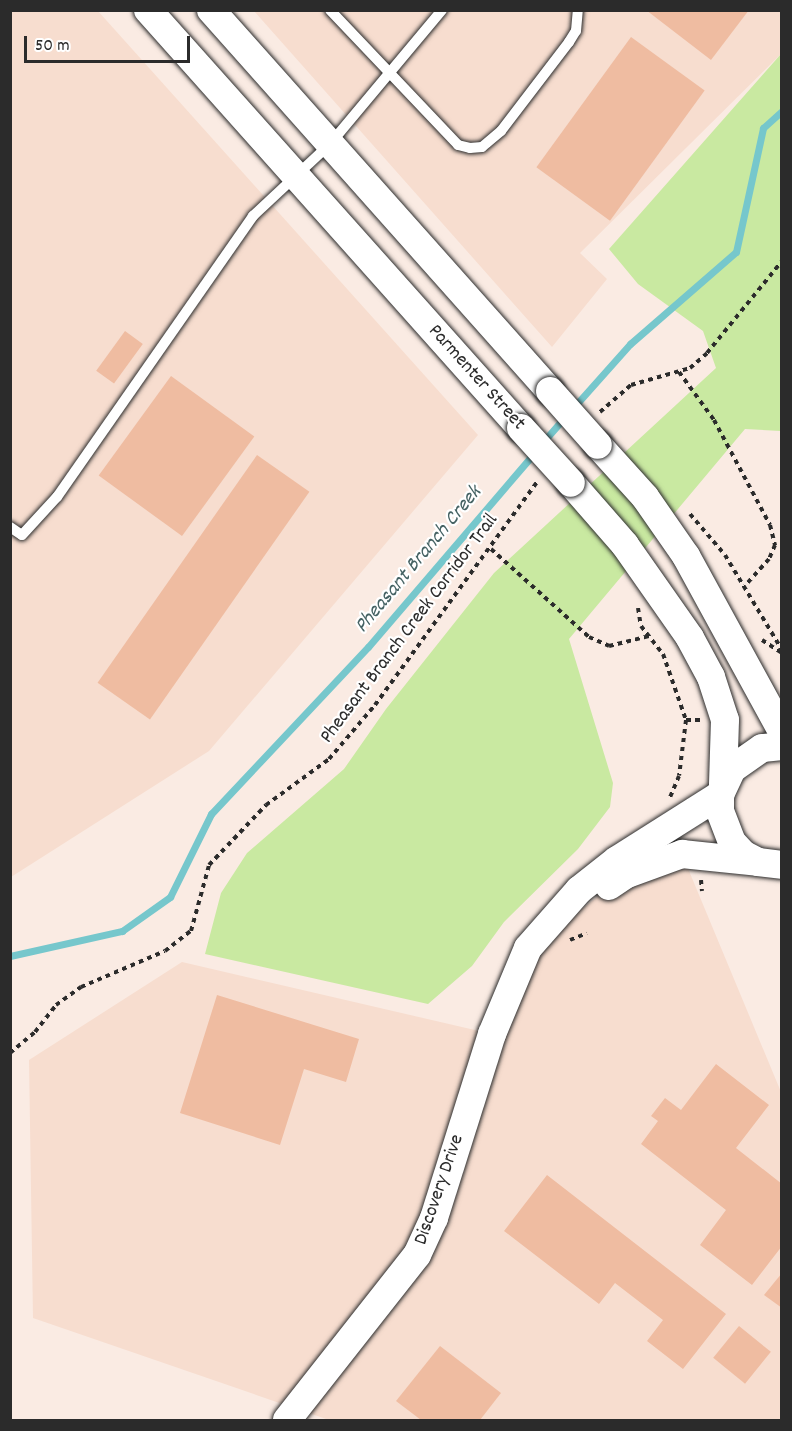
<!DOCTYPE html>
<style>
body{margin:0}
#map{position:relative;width:792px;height:1431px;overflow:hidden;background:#faebe3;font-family:Dekko,sans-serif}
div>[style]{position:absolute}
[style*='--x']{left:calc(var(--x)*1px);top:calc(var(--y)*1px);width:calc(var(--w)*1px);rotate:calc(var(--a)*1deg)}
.built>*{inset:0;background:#f7ddcf}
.green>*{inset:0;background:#c9e9a1}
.stream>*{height:7px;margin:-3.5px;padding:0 3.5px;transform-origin:3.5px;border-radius:3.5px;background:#76c7cc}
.building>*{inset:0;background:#efbca1;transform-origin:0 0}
.path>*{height:4px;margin-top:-2px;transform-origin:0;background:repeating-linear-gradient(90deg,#2b2b2b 0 4.5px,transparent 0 9px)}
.roads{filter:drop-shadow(0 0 2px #2b2b2b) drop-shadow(0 0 2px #2b2b2b)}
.lane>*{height:10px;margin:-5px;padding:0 5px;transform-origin:5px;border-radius:5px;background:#fff}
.secondary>*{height:28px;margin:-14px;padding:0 14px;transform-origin:14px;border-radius:14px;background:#fff}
.bridges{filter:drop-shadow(0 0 2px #2b2b2b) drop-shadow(0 0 2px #2b2b2b)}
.secondary-bridge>*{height:28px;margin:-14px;padding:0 14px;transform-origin:14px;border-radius:14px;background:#fff}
span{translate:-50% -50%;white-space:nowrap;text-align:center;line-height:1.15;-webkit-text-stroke:4.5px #fff;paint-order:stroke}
.street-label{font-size:20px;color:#2b2b2b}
.water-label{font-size:21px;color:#456263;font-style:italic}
.frame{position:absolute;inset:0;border:12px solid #2b2b2b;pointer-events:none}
.scale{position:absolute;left:24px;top:36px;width:166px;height:27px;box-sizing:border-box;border:3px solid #2b2b2b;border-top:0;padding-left:8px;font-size:18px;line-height:21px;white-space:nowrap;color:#2b2b2b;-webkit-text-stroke:4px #fff;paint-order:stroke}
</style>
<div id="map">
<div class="built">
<i style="clip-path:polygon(11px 11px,98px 11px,478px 435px,209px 751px,11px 877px)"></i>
<i style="clip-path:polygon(254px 11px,781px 11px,781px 54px,580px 253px,607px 279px,552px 347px)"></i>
<i style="clip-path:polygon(682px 854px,781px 1092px,781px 1420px,329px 1420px,33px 1318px,29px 1060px,182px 962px,492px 1034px,508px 994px,574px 915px,627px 874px)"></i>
</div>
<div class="green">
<i style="clip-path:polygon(781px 54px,781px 431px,745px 429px,569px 639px,613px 783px,610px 807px,578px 849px,504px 922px,472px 966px,428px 1004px,205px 954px,221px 893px,247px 853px,344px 769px,386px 709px,494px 573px,716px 368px,703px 331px,638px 284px,609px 249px)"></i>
</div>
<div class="stream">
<i style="--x:573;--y:408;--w:86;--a:-48.3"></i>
<i style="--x:630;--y:344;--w:140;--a:-41"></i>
<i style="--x:736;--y:252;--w:127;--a:-77.7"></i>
<i style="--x:763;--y:128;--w:25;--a:-42"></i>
<i style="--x:543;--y:442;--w:33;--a:-49"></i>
<i style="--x:10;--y:956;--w:115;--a:-12.6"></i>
<i style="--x:122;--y:931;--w:59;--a:-35.3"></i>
<i style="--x:170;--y:897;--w:93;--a:-63.7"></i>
<i style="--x:211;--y:814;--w:229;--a:-46.8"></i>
<i style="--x:368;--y:647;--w:255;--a:-49.4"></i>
</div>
<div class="building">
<i style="clip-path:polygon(646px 10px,749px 10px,711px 60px)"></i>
<i style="left:631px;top:37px;width:91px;height:161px;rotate:36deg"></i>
<i style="left:125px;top:331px;width:22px;height:49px;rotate:36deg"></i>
<i style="left:171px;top:376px;width:103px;height:123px;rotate:36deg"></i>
<i style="left:257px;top:455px;width:64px;height:278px;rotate:35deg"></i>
<i style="clip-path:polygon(217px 995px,359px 1039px,346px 1082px,304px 1069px,280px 1145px,180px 1113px)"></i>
<i style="clip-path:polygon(716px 1064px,769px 1105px,736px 1148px,782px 1184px,782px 1246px,752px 1285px,700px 1245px,726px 1210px,641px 1144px,658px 1121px,651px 1116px,665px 1098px,681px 1110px)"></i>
<i style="clip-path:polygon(547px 1175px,726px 1314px,683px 1369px,647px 1341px,663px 1320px,615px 1283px,599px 1304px,504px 1231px)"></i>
<i style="clip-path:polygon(782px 1273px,782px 1308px,764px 1295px)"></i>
<i style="left:739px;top:1326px;width:41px;height:41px;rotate:39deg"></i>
<i style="clip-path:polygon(440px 1346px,501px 1393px,480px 1420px,421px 1420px,396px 1401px)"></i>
</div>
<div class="path">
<i style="--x:679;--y:372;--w:59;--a:53.9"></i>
<i style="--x:714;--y:420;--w:119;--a:61.9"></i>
<i style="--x:770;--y:525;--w:21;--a:76"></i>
<i style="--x:775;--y:545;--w:15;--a:113"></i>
<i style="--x:769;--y:559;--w:36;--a:132"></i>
<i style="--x:600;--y:412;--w:41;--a:-41.1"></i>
<i style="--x:631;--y:385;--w:61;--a:-16.1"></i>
<i style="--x:690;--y:368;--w:23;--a:-41"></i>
<i style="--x:707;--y:353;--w:119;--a:-50.8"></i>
<i style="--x:690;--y:514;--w:54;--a:49.5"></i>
<i style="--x:725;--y:555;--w:111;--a:59"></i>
<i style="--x:491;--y:549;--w:132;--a:41.9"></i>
<i style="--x:589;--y:637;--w:22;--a:24"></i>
<i style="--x:609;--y:646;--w:41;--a:-14"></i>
<i style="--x:638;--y:608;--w:18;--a:81"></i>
<i style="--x:641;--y:626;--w:36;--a:52"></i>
<i style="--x:663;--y:654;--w:70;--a:70.8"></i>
<i style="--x:686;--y:720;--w:56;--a:97.1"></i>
<i style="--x:679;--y:776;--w:23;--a:113"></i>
<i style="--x:762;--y:640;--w:24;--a:33"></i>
<i style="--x:686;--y:720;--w:15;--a:0"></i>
<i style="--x:701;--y:880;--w:11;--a:85"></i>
<i style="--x:570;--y:940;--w:18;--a:-22"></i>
<i style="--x:10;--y:1053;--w:33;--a:-40"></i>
<i style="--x:35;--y:1032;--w:34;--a:-52"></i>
<i style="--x:56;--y:1005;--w:31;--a:-36"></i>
<i style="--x:81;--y:987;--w:91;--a:-23.2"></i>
<i style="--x:165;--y:951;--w:33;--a:-38"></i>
<i style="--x:191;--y:931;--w:68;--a:-74.7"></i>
<i style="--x:209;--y:865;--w:83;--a:-46.5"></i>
<i style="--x:266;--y:805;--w:78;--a:-36.1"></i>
<i style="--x:329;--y:759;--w:71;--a:-49.6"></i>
<i style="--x:375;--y:705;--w:276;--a:-54"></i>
</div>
<div class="roads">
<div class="lane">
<i style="--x:330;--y:10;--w:186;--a:46.5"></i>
<i style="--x:458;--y:145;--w:12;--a:14"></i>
<i style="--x:470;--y:148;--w:12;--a:-5"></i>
<i style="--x:482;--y:147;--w:25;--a:-40"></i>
<i style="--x:501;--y:131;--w:112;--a:-52.6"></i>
<i style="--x:569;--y:42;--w:13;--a:-58"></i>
<i style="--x:576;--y:31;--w:21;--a:-85"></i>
<i style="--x:10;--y:527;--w:14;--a:34"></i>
<i style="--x:22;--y:535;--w:52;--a:-47.4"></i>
<i style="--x:57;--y:497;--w:343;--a:-55.1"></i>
<i style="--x:253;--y:216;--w:105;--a:-43.1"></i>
<i style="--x:330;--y:144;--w:175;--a:-50.1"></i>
</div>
<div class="secondary">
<i style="--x:148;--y:10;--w:560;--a:48.26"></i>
<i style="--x:211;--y:10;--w:510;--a:48.34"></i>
<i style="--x:598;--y:445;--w:70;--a:47.9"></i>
<i style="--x:645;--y:497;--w:72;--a:55.2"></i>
<i style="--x:686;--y:556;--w:200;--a:61.3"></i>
<i style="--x:571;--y:483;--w:82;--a:48.9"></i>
<i style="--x:625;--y:545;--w:113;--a:55"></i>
<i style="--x:690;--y:638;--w:44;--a:61.7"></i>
<i style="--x:711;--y:677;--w:45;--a:72"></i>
<i style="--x:725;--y:720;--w:65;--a:91.8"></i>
<i style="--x:782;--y:746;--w:20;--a:174"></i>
<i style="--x:762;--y:748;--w:37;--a:145"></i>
<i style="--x:732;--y:769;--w:29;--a:115"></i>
<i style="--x:720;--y:795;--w:16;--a:90"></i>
<i style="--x:720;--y:811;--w:33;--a:69"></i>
<i style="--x:732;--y:842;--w:16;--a:47"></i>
<i style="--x:743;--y:854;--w:17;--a:28"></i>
<i style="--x:758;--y:862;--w:24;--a:7"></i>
<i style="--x:609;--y:886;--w:22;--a:-34"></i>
<i style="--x:627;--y:874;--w:59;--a:-20"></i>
<i style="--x:682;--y:854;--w:76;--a:6"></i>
<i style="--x:287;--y:1420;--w:210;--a:-51.8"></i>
<i style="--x:417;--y:1255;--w:41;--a:-65.3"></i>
<i style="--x:434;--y:1218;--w:193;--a:-72.5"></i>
<i style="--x:492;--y:1034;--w:93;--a:-67.3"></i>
<i style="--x:528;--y:948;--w:77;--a:-48.7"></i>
<i style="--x:579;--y:890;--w:48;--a:-38.3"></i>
<i style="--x:617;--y:860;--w:122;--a:-32.3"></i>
</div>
</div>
<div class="bridges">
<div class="secondary-bridge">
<i style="--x:550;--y:391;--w:72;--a:48.4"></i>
<i style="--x:521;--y:428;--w:74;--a:47.7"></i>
</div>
</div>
<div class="street-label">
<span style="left:476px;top:378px;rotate:48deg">Parmenter Street</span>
<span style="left:410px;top:629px;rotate:-53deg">Pheasant Branch Creek Corridor Trail</span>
<span style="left:440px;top:1190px;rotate:-71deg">Discovery Drive</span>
</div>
<div class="water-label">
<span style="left:419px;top:560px;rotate:-50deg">Pheasant Branch Creek</span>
</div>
<div class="frame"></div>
<div class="scale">50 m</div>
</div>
